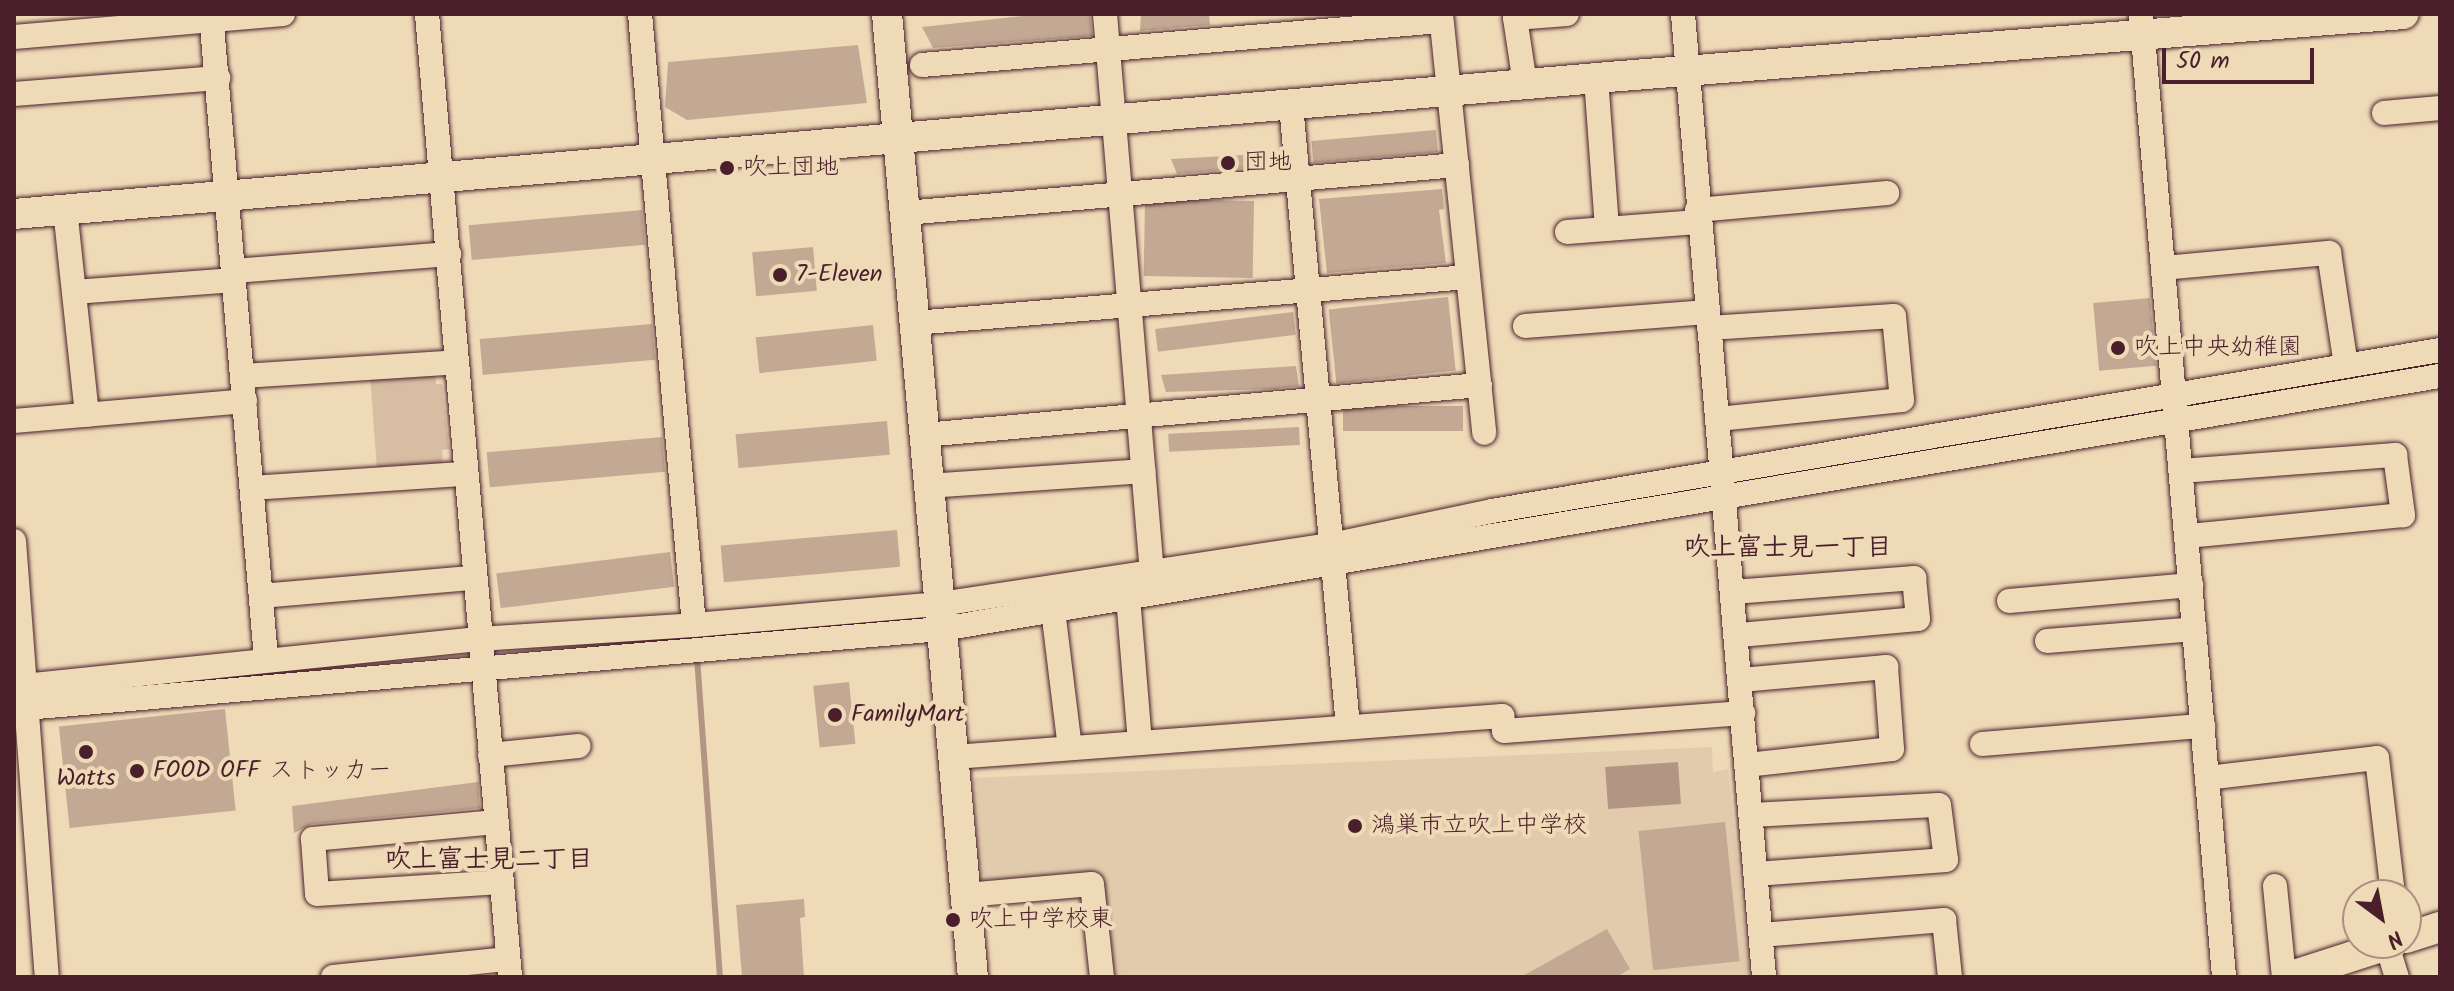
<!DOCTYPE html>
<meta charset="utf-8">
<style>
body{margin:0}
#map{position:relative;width:2454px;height:991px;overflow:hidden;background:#efdab8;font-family:Kalam,"Klee One",sans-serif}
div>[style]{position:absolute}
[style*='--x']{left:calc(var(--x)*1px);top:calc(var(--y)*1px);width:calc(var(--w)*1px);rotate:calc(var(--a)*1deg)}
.built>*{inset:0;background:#e2cbad}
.green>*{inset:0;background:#d7bea3}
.water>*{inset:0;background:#b39584;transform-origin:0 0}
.stream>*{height:6px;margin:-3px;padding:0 3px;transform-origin:3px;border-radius:3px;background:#b39584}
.building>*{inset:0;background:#c3a993;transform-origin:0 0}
.roads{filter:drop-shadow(0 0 2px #4a1f2b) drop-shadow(0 0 2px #4a1f2b)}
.minor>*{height:24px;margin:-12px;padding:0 12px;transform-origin:12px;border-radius:12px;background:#efdab8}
.tertiary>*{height:30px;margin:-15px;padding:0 15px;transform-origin:15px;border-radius:15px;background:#efdab8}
.dots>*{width:22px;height:22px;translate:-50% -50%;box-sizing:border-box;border:4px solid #efdab8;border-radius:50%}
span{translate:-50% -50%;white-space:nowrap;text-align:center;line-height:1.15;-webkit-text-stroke:8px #efdab8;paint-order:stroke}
.poi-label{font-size:24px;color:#4a1f2b}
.left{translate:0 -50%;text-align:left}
.neighbourhood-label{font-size:26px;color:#4a1f2b;font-weight:700}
.frame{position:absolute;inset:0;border:16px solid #4a1f2b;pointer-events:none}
.north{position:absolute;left:2342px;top:879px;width:80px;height:80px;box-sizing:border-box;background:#efdab8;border:2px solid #ad8f80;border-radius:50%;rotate:148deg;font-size:22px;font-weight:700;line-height:32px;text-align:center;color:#4a1f2b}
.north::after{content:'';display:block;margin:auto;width:28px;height:36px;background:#4a1f2b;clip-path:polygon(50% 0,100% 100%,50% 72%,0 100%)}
.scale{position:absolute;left:2162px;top:48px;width:152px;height:36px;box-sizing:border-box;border:4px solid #4a1f2b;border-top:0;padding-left:10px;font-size:24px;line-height:28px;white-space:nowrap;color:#4a1f2b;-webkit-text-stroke:6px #efdab8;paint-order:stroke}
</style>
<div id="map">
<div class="built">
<i style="clip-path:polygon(1712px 747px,1713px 772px,1728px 769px,1750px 977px,1110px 977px,1097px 874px,980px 880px,973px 778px)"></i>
</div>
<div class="green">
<i style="clip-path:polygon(435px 371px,436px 384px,442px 384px,449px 449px,442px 450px,443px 465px,377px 470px,370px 375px)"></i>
</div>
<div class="water">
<i style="left:1678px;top:762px;width:42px;height:73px;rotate:86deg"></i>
</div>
<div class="stream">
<i style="--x:1735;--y:482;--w:112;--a:-9.8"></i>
<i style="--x:1673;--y:493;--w:41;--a:-9.9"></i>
<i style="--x:780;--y:631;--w:88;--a:-5.8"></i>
<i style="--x:697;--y:657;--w:321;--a:85.9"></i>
</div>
<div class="building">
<i style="clip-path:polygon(1041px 14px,1090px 14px,1092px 36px,933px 48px,922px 27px)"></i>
<i style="clip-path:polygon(1141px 14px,1209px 14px,1210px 25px,1140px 31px)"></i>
<i style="clip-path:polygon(858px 45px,867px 103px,687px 120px,665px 107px,668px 62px)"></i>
<i style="left:1436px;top:130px;width:22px;height:125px;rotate:85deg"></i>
<i style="clip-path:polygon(1280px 153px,1281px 165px,1177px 174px,1171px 159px)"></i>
<i style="clip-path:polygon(1442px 189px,1444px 209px,1439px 210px,1446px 263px,1327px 273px,1319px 199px)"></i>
<i style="left:1254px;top:201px;width:77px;height:109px;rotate:91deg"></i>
<i style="left:642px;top:210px;width:35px;height:174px;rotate:85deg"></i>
<i style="left:813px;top:247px;width:44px;height:61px;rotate:85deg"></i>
<i style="left:1448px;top:297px;width:74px;height:120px;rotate:84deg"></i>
<i style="left:2150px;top:298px;width:68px;height:57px;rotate:85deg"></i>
<i style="left:1293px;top:312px;width:23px;height:139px;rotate:83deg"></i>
<i style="left:652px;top:324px;width:36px;height:173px;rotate:85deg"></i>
<i style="left:873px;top:325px;width:36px;height:118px;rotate:84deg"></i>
<i style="clip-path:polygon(1296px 366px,1299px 386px,1273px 389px,1166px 392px,1161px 375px)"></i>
<i style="left:1463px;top:406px;width:25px;height:120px;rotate:90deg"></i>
<i style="left:887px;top:421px;width:34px;height:152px;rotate:85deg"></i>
<i style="left:1299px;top:427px;width:18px;height:131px;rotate:87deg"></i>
<i style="left:662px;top:437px;width:35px;height:176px;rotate:85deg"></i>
<i style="left:897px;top:530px;width:37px;height:177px;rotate:85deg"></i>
<i style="left:670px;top:552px;width:35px;height:175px;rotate:83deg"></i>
<i style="left:849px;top:682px;width:62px;height:36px;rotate:84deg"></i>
<i style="left:225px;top:709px;width:102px;height:167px;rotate:84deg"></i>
<i style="clip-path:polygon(478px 782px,480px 808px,312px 824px,294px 833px,292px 806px)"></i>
<i style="left:1725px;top:822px;width:140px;height:87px;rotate:84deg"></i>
<i style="clip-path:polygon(804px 899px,805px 917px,800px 918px,804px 977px,742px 977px,736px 905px)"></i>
<i style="clip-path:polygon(1607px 929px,1630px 969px,1616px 977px,1521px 977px)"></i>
</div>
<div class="roads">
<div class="minor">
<i style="--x:211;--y:14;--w:646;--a:85.12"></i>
<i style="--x:427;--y:14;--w:967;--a:85.07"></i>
<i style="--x:640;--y:14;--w:613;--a:84.95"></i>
<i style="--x:1105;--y:14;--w:562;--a:85.2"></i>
<i style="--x:1441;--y:14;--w:421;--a:84.1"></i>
<i style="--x:1683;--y:14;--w:966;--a:85.19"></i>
<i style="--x:2141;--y:14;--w:967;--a:85.07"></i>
<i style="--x:14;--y:37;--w:270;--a:-4.9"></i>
<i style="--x:922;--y:65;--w:521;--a:-4.85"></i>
<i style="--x:1596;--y:78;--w:151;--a:85.8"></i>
<i style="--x:1525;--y:84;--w:67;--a:-98.6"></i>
<i style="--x:1515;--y:18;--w:52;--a:-4.4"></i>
<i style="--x:14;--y:94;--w:205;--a:-4.5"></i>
<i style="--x:1291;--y:105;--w:625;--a:84.76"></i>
<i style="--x:2384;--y:113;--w:56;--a:-5.1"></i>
<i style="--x:65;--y:209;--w:207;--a:83.9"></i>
<i style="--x:1697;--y:210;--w:191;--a:-5.1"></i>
<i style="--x:905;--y:213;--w:554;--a:-4.97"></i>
<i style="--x:1567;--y:232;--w:131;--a:-4.4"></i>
<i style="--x:2163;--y:268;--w:167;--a:-5.2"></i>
<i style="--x:2329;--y:253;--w:114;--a:81.4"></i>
<i style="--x:234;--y:271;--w:216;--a:-4.5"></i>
<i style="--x:74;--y:292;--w:161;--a:-4.3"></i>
<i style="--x:914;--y:323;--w:556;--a:-4.75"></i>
<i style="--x:1525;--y:326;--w:183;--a:-4.4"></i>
<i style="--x:1709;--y:328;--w:185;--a:-3.7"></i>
<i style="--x:1894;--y:316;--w:84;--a:84.6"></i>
<i style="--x:1902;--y:400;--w:185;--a:174.1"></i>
<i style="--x:243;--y:376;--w:214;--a:-3.7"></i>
<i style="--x:14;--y:421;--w:232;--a:-4.9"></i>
<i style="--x:924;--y:435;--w:558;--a:-5.14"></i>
<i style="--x:2181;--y:471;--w:215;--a:-4.3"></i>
<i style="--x:2395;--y:455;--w:61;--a:82.4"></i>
<i style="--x:2403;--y:515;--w:217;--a:174.4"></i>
<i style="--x:929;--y:486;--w:215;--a:-4"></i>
<i style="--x:252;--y:488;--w:213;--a:-3.8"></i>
<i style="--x:14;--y:541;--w:437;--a:85.7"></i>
<i style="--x:1733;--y:592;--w:182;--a:-4.4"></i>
<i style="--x:1914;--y:578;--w:41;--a:84.4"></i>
<i style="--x:1918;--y:619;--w:182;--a:174.9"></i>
<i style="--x:261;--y:596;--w:213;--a:-4.9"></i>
<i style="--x:1128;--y:597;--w:146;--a:85.3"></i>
<i style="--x:2009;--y:601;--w:183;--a:-5"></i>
<i style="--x:1053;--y:610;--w:139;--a:83"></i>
<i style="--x:2047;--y:641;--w:148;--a:-4.6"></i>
<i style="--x:1741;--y:680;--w:146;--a:-5.1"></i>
<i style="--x:1886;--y:667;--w:82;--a:85.8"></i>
<i style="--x:1892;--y:749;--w:145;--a:173.7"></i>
<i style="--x:14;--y:687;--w:467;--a:-5.9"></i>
<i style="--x:479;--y:639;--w:215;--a:-3.7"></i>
<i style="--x:694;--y:625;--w:247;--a:-4.9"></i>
<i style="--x:940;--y:604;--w:395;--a:-8.6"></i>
<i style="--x:1331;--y:545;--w:165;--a:-11.9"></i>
<i style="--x:1492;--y:511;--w:962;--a:-9.64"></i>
<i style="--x:14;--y:709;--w:931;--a:-4.93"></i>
<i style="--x:942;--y:629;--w:1519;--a:-9.59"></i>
<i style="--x:1982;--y:744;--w:222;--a:-4.7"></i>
<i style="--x:490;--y:755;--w:89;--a:-5.8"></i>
<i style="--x:954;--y:757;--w:550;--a:-4.28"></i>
<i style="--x:1502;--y:716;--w:15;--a:82"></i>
<i style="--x:1504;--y:731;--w:240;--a:-4.3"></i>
<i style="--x:2207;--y:778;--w:171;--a:-6.7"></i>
<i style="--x:2377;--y:758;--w:138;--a:83.3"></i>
<i style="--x:1752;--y:815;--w:187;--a:-3.1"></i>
<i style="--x:1939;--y:805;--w:55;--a:82.7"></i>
<i style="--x:1946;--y:860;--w:191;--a:175.8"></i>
<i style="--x:496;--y:822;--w:184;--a:174.7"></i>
<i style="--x:313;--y:839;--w:55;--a:85.8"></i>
<i style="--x:317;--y:894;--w:184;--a:-3.7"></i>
<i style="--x:2275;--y:886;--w:91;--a:84.4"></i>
<i style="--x:966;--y:895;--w:126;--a:-5"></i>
<i style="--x:1092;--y:884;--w:94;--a:83.9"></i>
<i style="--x:1761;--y:935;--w:184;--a:-4.7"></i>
<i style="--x:1944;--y:920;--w:57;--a:84"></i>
<i style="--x:2387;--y:945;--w:34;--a:73"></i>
<i style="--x:333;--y:977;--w:176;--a:-5.9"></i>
</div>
<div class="tertiary">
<i style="--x:887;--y:14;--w:967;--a:84.9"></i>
<i style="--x:14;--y:214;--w:1588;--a:-4.91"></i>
<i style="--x:1596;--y:78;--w:810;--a:-4.53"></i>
<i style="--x:2406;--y:938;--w:36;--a:-18"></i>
<i style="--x:2288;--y:977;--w:110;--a:-17.9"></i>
</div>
</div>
<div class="dots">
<i style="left:1228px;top:163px;background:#4a1f2b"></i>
<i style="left:727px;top:168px;background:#4a1f2b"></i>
<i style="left:780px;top:275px;background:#4a1f2b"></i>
<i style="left:2118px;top:348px;background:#4a1f2b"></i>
<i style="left:835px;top:715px;background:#4a1f2b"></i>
<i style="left:86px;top:752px;background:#4a1f2b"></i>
<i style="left:137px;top:771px;background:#4a1f2b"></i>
<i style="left:1355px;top:826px;background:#4a1f2b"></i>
<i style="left:953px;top:920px;background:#4a1f2b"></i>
</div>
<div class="poi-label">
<span class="left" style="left:1244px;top:163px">団地</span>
<span class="left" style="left:743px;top:168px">吹上団地</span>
<span class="left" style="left:796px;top:275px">7-Eleven</span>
<span class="left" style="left:2134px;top:348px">吹上中央幼稚園</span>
<span class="left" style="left:851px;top:715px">FamilyMart</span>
<span class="left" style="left:153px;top:771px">FOOD OFF ストッカー</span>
<span style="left:86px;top:779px">Watts</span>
<span class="left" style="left:1371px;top:826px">鴻巣市立吹上中学校</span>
<span class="left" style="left:969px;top:920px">吹上中学校東</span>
</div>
<div class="neighbourhood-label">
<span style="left:1788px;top:549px">吹上富士見一丁目</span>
<span style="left:489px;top:861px">吹上富士見二丁目</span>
</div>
<div class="frame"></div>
<div class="north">N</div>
<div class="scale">50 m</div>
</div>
